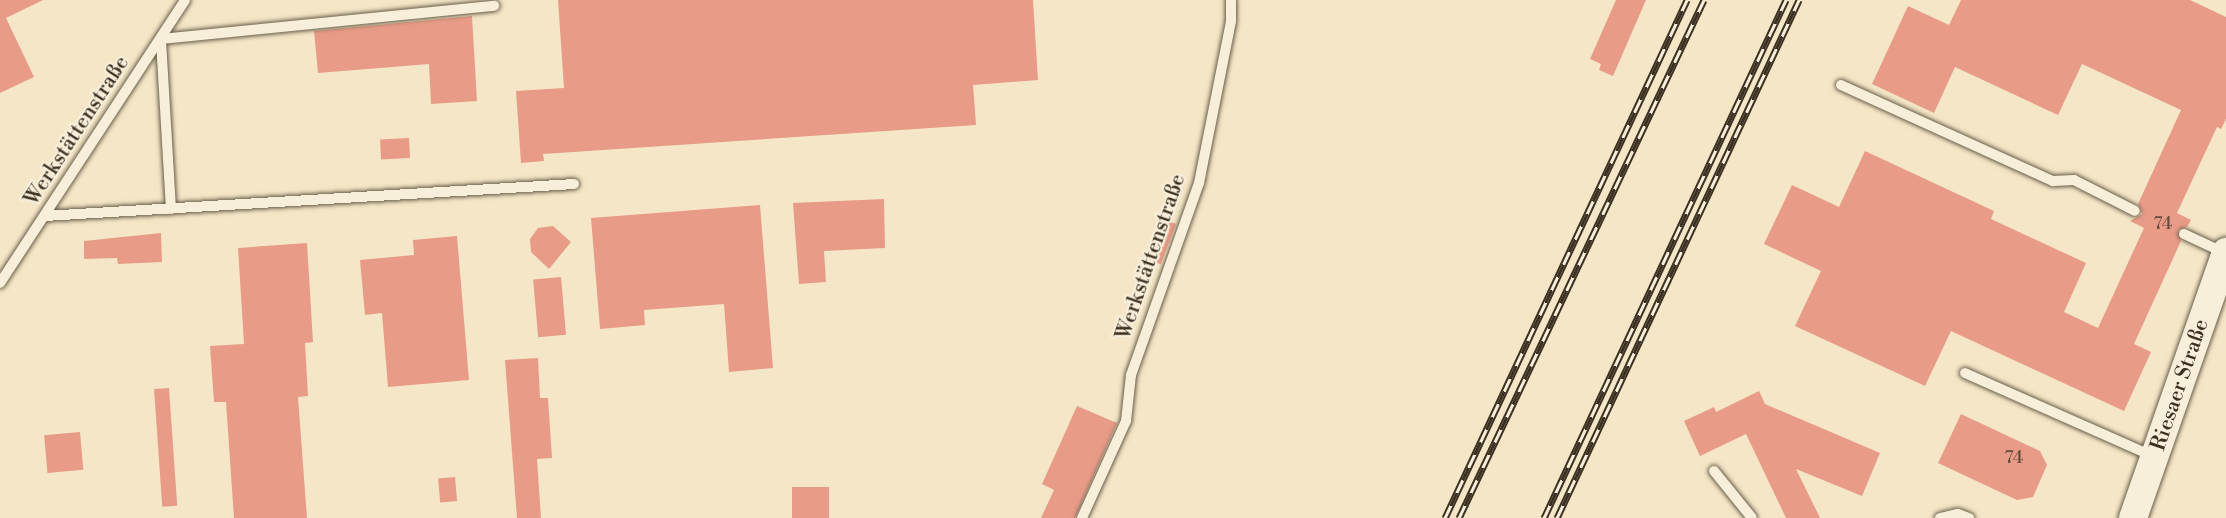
<!DOCTYPE html>
<meta charset="utf-8">
<style>
body{margin:0}
#map{position:relative;width:2226px;height:518px;overflow:hidden;background:#f4e6c6;font-family:"Libre Bodoni",serif}
div>[style]{position:absolute}
[style*='--x']{left:calc(var(--x)*1px);top:calc(var(--y)*1px);width:calc(var(--w)*1px);rotate:calc(var(--a)*1deg)}
.building>*{inset:0;background:#e89c88;transform-origin:0 0}
.roads{filter:drop-shadow(0 0 2px #695e4a) drop-shadow(0 0 2px #695e4a)}
.service>*{height:10px;margin:-5px;padding:0 5px;transform-origin:5px;border-radius:5px;background:#f8efda}
.secondary>*{height:28px;margin:-14px;padding:0 14px;transform-origin:14px;border-radius:14px;background:#f8efda}
.rail>*{height:7px;margin-top:-3.5px;transform-origin:0;background:repeating-linear-gradient(90deg,#f8efda 0 14px,#3b3021 0 28px);box-sizing:border-box;border-block:2px solid #3b3021}
span{translate:-50% -50%;white-space:nowrap;text-align:center;line-height:1.15;-webkit-text-stroke:4.5px #f8efda;paint-order:stroke}
.number-label{font-size:18px;color:#664b3b}
.number-label span{-webkit-text-stroke-width:0}
.street-label{font-size:21px;color:#3b3021}
</style>
<div id="map">
<div class="building">
<i style="clip-path:polygon(0 0,43px 0,6px 18px,34px 77px,0 93px)"></i>
<i style="clip-path:polygon(558px 0,1033px 0,1038px 80px,973px 85px,976px 125px,543px 154px,544px 161px,521px 163px,516px 91px,564px 88px)"></i>
<i style="clip-path:polygon(1616px 0,1646px 0,1613px 76px,1599px 70px,1601px 64px,1590px 59px)"></i>
<i style="clip-path:polygon(1961px 0,2190px 0,2226px 17px,2226px 119px,2221px 129px,2217px 127px,2177px 213px,2191px 220px,2187px 227px,2178px 230px,2181px 241px,2134px 344px,2151px 352px,2124px 411px,1951px 331px,1925px 386px,1795px 326px,1821px 271px,1764px 244px,1792px 185px,1839px 207px,1865px 151px,1994px 211px,1991px 219px,2086px 263px,2064px 312px,2098px 328px,2144px 228px,2130px 221px,2142px 214px,2138px 204px,2181px 110px,2082px 64px,2058px 115px,1955px 67px,1934px 113px,1872px 84px,1908px 6px,1949px 25px)"></i>
<i style="clip-path:polygon(472px 16px,477px 101px,431px 104px,429px 64px,318px 73px,314px 31px)"></i>
<i style="left:409px;top:138px;width:20px;height:29px;rotate:87deg"></i>
<i style="clip-path:polygon(884px 199px,885px 248px,824px 251px,826px 282px,799px 284px,793px 203px)"></i>
<i style="clip-path:polygon(760px 205px,773px 368px,729px 372px,724px 304px,644px 310px,645px 325px,600px 329px,591px 218px)"></i>
<i style="left:1163px;top:219px;width:14px;height:43px;rotate:21deg"></i>
<i style="clip-path:polygon(553px 226px,571px 242px,549px 269px,531px 252px,530px 239px,538px 228px)"></i>
<i style="clip-path:polygon(161px 233px,162px 262px,118px 264px,117px 258px,84px 259px,84px 241px)"></i>
<i style="clip-path:polygon(457px 236px,469px 380px,388px 387px,382px 313px,365px 315px,360px 260px,414px 255px,413px 240px)"></i>
<i style="clip-path:polygon(307px 243px,313px 342px,305px 343px,308px 396px,298px 397px,307px 518px,234px 518px,226px 402px,214px 402px,210px 346px,244px 344px,238px 248px)"></i>
<i style="left:561px;top:277px;width:58px;height:28px;rotate:85deg"></i>
<i style="clip-path:polygon(538px 358px,540px 398px,548px 398px,552px 458px,537px 459px,541px 518px,517px 518px,505px 360px)"></i>
<i style="left:169px;top:388px;width:118px;height:15px;rotate:86deg"></i>
<i style="clip-path:polygon(1759px 391px,1765px 404px,1880px 453px,1862px 496px,1796px 469px,1820px 518px,1786px 518px,1746px 434px,1700px 456px,1684px 421px,1714px 407px,1716px 412px)"></i>
<i style="clip-path:polygon(1077px 406px,1117px 423px,1075px 518px,1041px 518px,1054px 490px,1042px 484px)"></i>
<i style="clip-path:polygon(1961px 414px,2040px 451px,2047px 465px,2033px 497px,2017px 500px,1938px 463px)"></i>
<i style="left:80px;top:432px;width:38px;height:36px;rotate:85deg"></i>
<i style="left:455px;top:477px;width:24px;height:17px;rotate:85deg"></i>
<i style="left:792px;top:487px;width:37px;height:31px"></i>
</div>
<div class="roads">
<div class="service">
<i style="--x:1841;--y:85;--w:233;--a:24.4"></i>
<i style="--x:2053;--y:181;--w:21;--a:-3"></i>
<i style="--x:2074;--y:180;--w:68;--a:26.9"></i>
<i style="--x:171;--y:209;--w:170;--a:-93.4"></i>
<i style="--x:161;--y:39;--w:335;--a:-5.7"></i>
<i style="--x:45;--y:216;--w:530;--a:-3.46"></i>
<i style="--x:2184;--y:234;--w:45;--a:24.9"></i>
<i style="--x:0;--y:283;--w:338;--a:-56.8"></i>
<i style="--x:1965;--y:373;--w:208;--a:23.9"></i>
<i style="--x:1714;--y:471;--w:60;--a:51"></i>
<i style="--x:1082;--y:518;--w:107;--a:-65.6"></i>
<i style="--x:1126;--y:421;--w:46;--a:-83.8"></i>
<i style="--x:1131;--y:375;--w:204;--a:-70.5"></i>
<i style="--x:1199;--y:183;--w:165;--a:-78.8"></i>
<i style="--x:1231;--y:21;--w:21;--a:-90"></i>
<i style="--x:1940;--y:518;--w:18;--a:-13"></i>
<i style="--x:1958;--y:514;--w:12;--a:20"></i>
</div>
<div class="secondary">
<i style="--x:2133;--y:518;--w:282;--a:-70.7"></i>
</div>
</div>
<div class="rail">
<i style="--x:1445;--y:518;--w:572;--a:-64.96"></i>
<i style="--x:1459;--y:518;--w:573;--a:-64.69"></i>
<i style="--x:1544;--y:518;--w:572;--a:-64.96"></i>
<i style="--x:1557;--y:518;--w:572;--a:-64.96"></i>
</div>
<div class="number-label">
<span style="left:2163px;top:224px">74</span>
<span style="left:2014px;top:458px">74</span>
</div>
<div class="street-label">
<span style="left:77px;top:131px;rotate:-57deg">Werkstättenstraße</span>
<span style="left:1151px;top:257px;rotate:-71deg">Werkstättenstraße</span>
<span style="left:2180px;top:385px;rotate:-71deg">Riesaer Straße</span>
</div>
</div>
